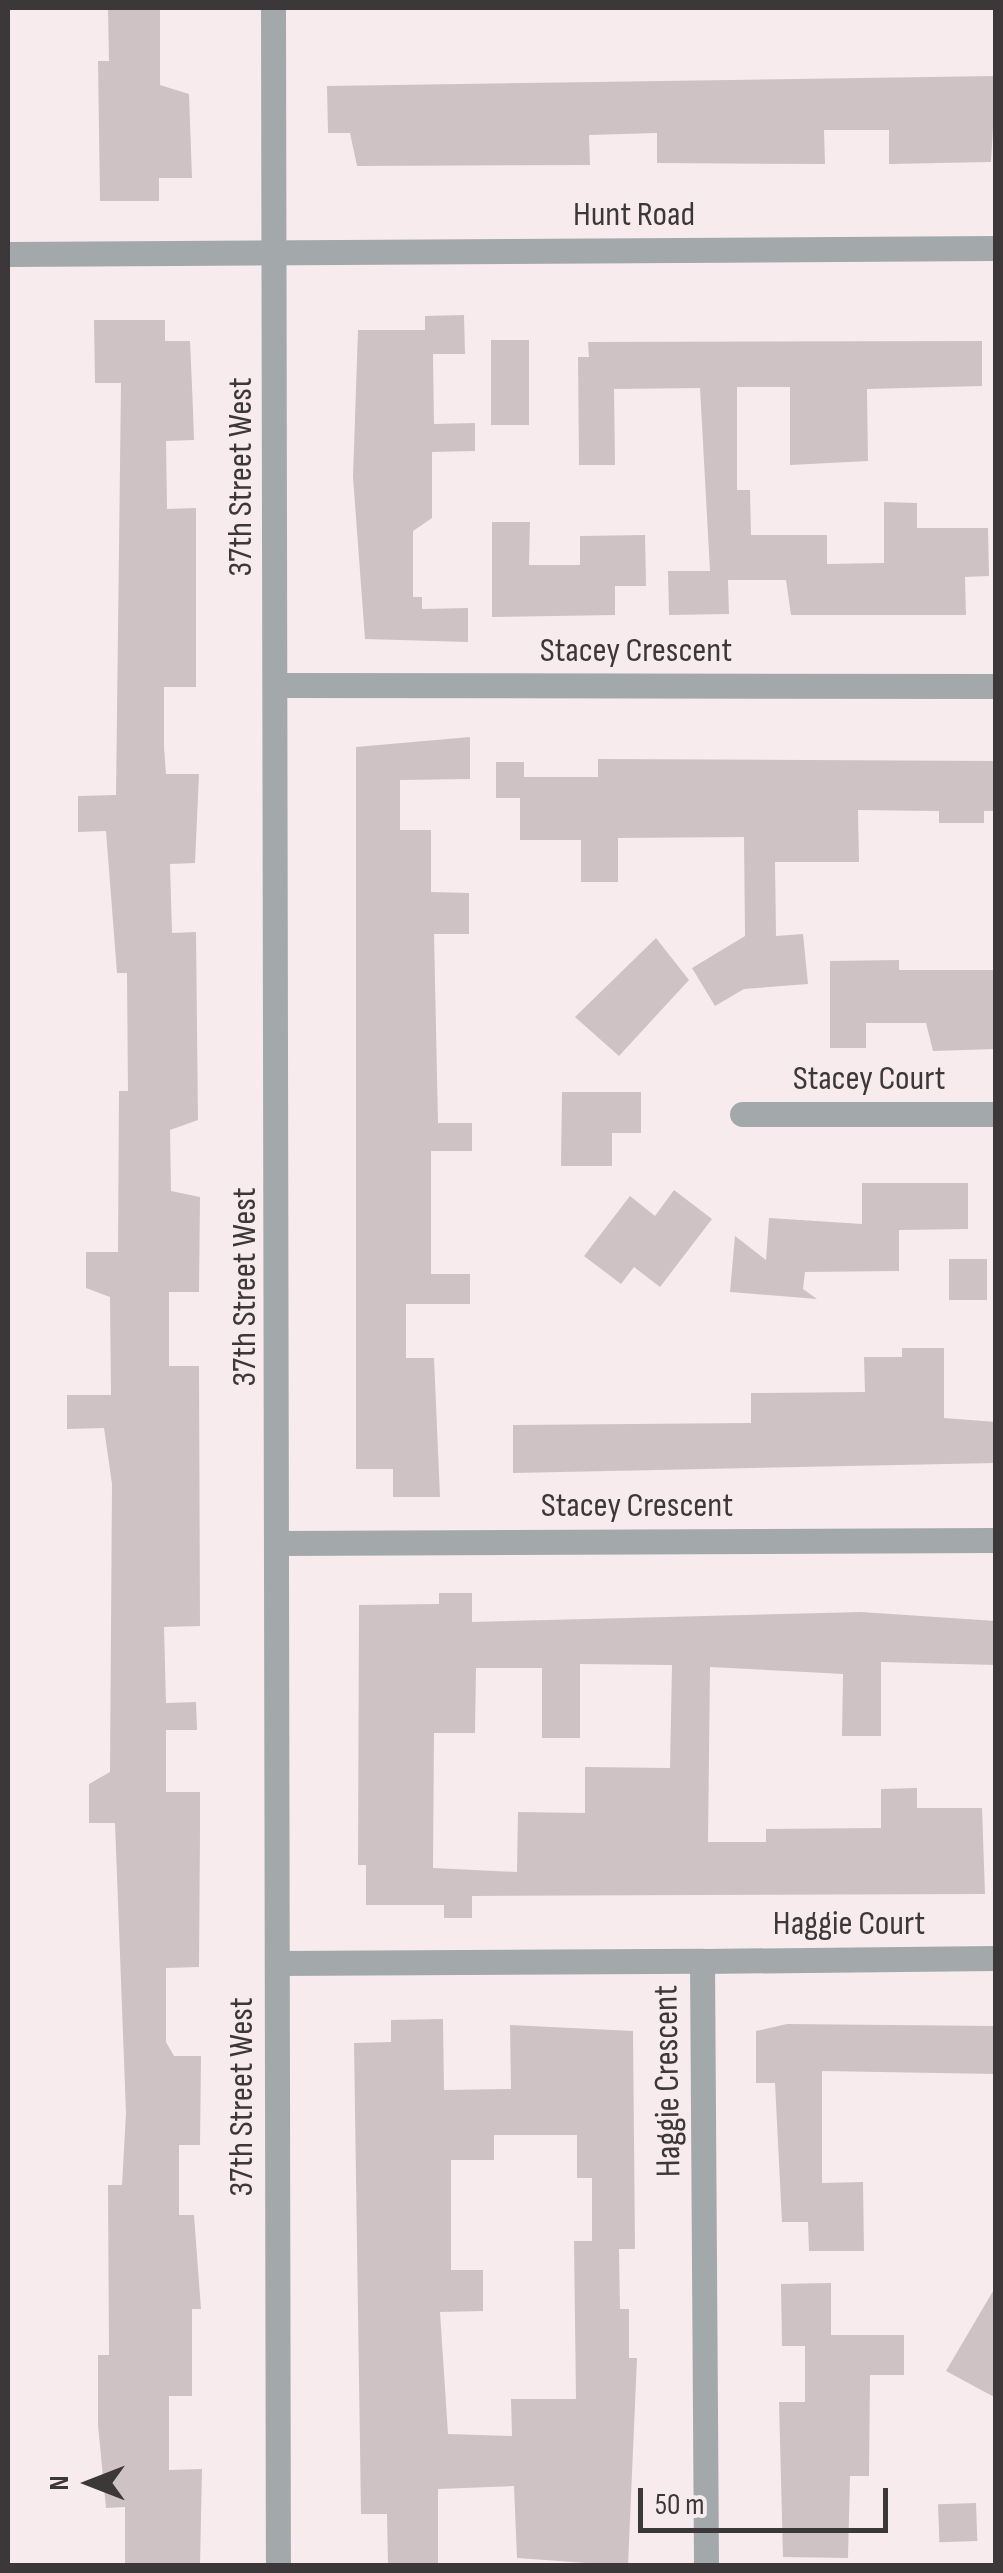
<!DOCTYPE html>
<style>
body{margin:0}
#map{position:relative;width:1003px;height:2573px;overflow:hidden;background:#f8ebee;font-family:"Sofia Sans Condensed",sans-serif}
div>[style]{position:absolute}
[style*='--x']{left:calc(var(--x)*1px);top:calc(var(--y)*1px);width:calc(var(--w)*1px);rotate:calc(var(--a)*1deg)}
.building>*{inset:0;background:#cec2c5;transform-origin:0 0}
.minor>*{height:25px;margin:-12.5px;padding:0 12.5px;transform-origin:12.5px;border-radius:12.5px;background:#a3a8aa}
span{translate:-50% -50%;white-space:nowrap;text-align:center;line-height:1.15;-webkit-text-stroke:8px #f8ebee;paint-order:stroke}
.street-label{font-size:35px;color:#3c3738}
.frame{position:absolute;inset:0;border:10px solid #3c3738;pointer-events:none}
.north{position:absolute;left:40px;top:2433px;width:100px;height:100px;-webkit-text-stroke:8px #f8ebee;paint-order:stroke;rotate:270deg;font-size:28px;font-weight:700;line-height:40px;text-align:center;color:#3c3738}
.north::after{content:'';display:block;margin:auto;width:35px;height:45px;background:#3c3738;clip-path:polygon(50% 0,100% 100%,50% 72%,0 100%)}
.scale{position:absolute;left:638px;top:2488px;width:250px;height:45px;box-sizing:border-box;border:5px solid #3c3738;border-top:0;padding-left:12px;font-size:30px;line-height:35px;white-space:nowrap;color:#3c3738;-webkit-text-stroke:8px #f8ebee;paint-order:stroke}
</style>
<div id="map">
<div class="building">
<i style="clip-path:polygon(108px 8px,160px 8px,160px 85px,189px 94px,192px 178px,159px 178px,159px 201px,100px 201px,98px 61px,109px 61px)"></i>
<i style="clip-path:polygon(996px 76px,991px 162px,889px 164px,889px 130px,824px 130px,825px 164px,657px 163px,657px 133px,589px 135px,590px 165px,357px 166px,350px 133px,328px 133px,327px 86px)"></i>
<i style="clip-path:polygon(464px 315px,465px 354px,433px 354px,434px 424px,475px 423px,475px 451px,432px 452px,432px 518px,413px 531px,413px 597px,422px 597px,422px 609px,468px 608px,468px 642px,365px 639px,353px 477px,358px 330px,425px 330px,425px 316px)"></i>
<i style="clip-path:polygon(94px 320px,165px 320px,165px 341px,190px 341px,193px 410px,194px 440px,166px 441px,167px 509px,196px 508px,196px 687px,164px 687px,164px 747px,166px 774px,199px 774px,195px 863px,170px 864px,172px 933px,196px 932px,198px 1120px,170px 1130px,171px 1191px,200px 1197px,199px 1292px,169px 1292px,169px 1366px,199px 1366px,200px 1626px,164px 1627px,166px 1703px,196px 1702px,197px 1730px,166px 1730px,166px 1792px,200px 1792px,200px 1830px,199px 1967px,166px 1968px,166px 2042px,174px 2056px,201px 2056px,200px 2145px,179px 2145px,179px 2215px,194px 2215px,201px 2309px,192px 2309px,192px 2396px,169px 2396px,169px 2470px,202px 2469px,200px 2566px,125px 2566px,125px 2507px,106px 2508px,98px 2425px,98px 2355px,109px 2355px,108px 2185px,122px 2185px,126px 2113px,115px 1823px,89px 1823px,89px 1784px,110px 1772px,112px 1484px,104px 1428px,67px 1429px,67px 1395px,111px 1395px,110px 1297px,86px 1288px,86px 1252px,118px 1252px,119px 1091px,128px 1091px,127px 973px,117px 973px,106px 831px,78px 832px,78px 796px,116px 795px,121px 383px,95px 383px)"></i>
<i style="left:491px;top:340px;width:38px;height:85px"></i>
<i style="clip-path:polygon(982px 341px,982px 386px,867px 389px,868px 461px,790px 465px,790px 387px,737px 387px,737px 490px,750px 490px,751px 535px,827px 535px,827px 564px,884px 563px,884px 502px,917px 503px,917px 528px,988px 528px,989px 576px,965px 577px,966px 615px,791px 615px,786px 580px,728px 580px,729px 614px,669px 615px,668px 571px,710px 571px,700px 388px,614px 389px,615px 465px,579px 465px,578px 357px,589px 357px,588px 342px)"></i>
<i style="clip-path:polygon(492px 522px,530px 522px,529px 565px,580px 565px,580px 536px,645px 535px,646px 586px,615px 586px,615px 615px,492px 617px)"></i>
<i style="clip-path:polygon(470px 737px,470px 779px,400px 780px,400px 830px,431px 830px,431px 892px,469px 893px,469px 934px,434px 934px,438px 1123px,472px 1123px,472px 1151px,431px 1151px,431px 1274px,470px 1274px,470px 1304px,406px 1304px,406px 1358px,434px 1358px,440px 1497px,393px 1497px,393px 1469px,356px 1469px,356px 747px)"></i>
<i style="clip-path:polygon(598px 759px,996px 761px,996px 811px,984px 811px,984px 823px,939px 823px,939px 811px,858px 810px,859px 862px,775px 862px,776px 936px,803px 934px,808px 984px,744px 989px,715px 1006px,692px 968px,745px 936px,744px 837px,618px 838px,618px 882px,581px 882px,581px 840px,520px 840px,520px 798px,496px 798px,496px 762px,524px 762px,524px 777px,598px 777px)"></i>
<i style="clip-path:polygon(656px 938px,689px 980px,619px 1056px,575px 1017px)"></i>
<i style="clip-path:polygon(899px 960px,899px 970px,996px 970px,996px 1049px,933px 1051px,926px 1023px,866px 1023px,866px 1048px,830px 1048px,830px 961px)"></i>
<i style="clip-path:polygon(562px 1092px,641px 1092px,641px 1133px,612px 1133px,612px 1166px,561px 1166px)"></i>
<i style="clip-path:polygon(862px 1183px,968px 1183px,968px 1229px,899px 1230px,899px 1271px,805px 1272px,803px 1289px,817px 1299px,730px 1292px,735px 1236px,766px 1260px,769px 1218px,862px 1224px)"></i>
<i style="clip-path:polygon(674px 1190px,712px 1219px,660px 1287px,634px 1267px,621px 1284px,584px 1256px,630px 1196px,655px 1216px)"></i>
<i style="left:949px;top:1259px;width:38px;height:41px"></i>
<i style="clip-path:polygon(902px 1348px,944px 1348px,944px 1418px,996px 1422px,996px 1463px,513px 1473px,513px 1425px,751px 1423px,751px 1393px,865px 1392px,864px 1357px,902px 1357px)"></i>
<i style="clip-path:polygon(evenodd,439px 1593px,472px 1593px,472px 1622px,861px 1612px,996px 1621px,996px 1665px,881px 1662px,881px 1736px,842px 1736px,843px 1674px,710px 1667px,708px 1842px,766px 1842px,766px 1829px,881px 1828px,881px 1789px,917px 1788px,917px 1808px,982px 1808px,985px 1894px,472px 1896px,472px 1918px,444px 1918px,444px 1905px,366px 1905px,366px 1865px,358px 1865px,359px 1605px,439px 1604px,439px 1593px,580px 1664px,672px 1665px,670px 1768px,585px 1767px,585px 1813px,518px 1812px,517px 1872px,433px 1868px,434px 1733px,475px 1733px,476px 1668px,542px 1668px,542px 1738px,580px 1738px,580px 1664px)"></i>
<i style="clip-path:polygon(evenodd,443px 2019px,444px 2090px,511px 2089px,510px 2025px,633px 2031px,635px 2249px,619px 2249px,620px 2309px,629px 2309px,629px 2358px,637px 2358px,628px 2566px,517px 2558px,514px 2486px,438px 2489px,438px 2566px,388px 2566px,387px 2514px,361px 2514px,354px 2043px,391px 2042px,391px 2020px,443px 2019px,494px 2135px,577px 2135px,577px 2178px,592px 2178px,592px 2241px,574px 2241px,576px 2399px,511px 2399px,512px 2436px,448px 2434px,440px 2312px,483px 2311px,483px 2270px,451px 2270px,451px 2160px,494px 2160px,494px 2135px)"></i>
<i style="clip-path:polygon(787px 2024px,996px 2026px,996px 2074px,822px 2071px,822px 2183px,863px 2182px,864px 2251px,809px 2251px,808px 2222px,782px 2222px,775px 2083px,756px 2083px,756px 2031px)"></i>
<i style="clip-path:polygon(831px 2283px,831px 2335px,904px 2335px,904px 2375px,870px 2375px,869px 2476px,850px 2476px,848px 2558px,783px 2557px,779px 2402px,805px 2402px,805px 2346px,782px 2346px,781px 2284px)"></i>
<i style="clip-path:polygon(996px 2286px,996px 2398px,946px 2371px)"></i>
<i style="left:976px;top:2503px;width:38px;height:38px;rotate:88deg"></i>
</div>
<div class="minor">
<i style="--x:273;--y:8;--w:2558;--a:89.89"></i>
<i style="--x:8;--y:254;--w:988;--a:-0.35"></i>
<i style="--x:277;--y:685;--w:719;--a:0.08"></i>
<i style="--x:742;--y:1114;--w:254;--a:0"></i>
<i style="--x:278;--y:1543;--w:718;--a:-0.24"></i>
<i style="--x:702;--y:1961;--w:294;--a:-0.6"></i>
<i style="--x:277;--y:1963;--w:425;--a:-0.3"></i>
<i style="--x:702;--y:1961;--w:605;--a:89.62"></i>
</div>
<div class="street-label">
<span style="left:634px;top:215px">Hunt Road</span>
<span style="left:241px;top:477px;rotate:-90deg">37th Street West</span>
<span style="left:636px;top:651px">Stacey Crescent</span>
<span style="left:869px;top:1079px">Stacey Court</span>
<span style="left:245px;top:1287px;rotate:-90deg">37th Street West</span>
<span style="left:637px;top:1506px">Stacey Crescent</span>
<span style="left:849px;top:1924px">Haggie Court</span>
<span style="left:668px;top:2081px;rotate:-91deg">Haggie Crescent</span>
<span style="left:242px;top:2097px;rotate:-90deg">37th Street West</span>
</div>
<div class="frame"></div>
<div class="north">N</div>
<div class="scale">50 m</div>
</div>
